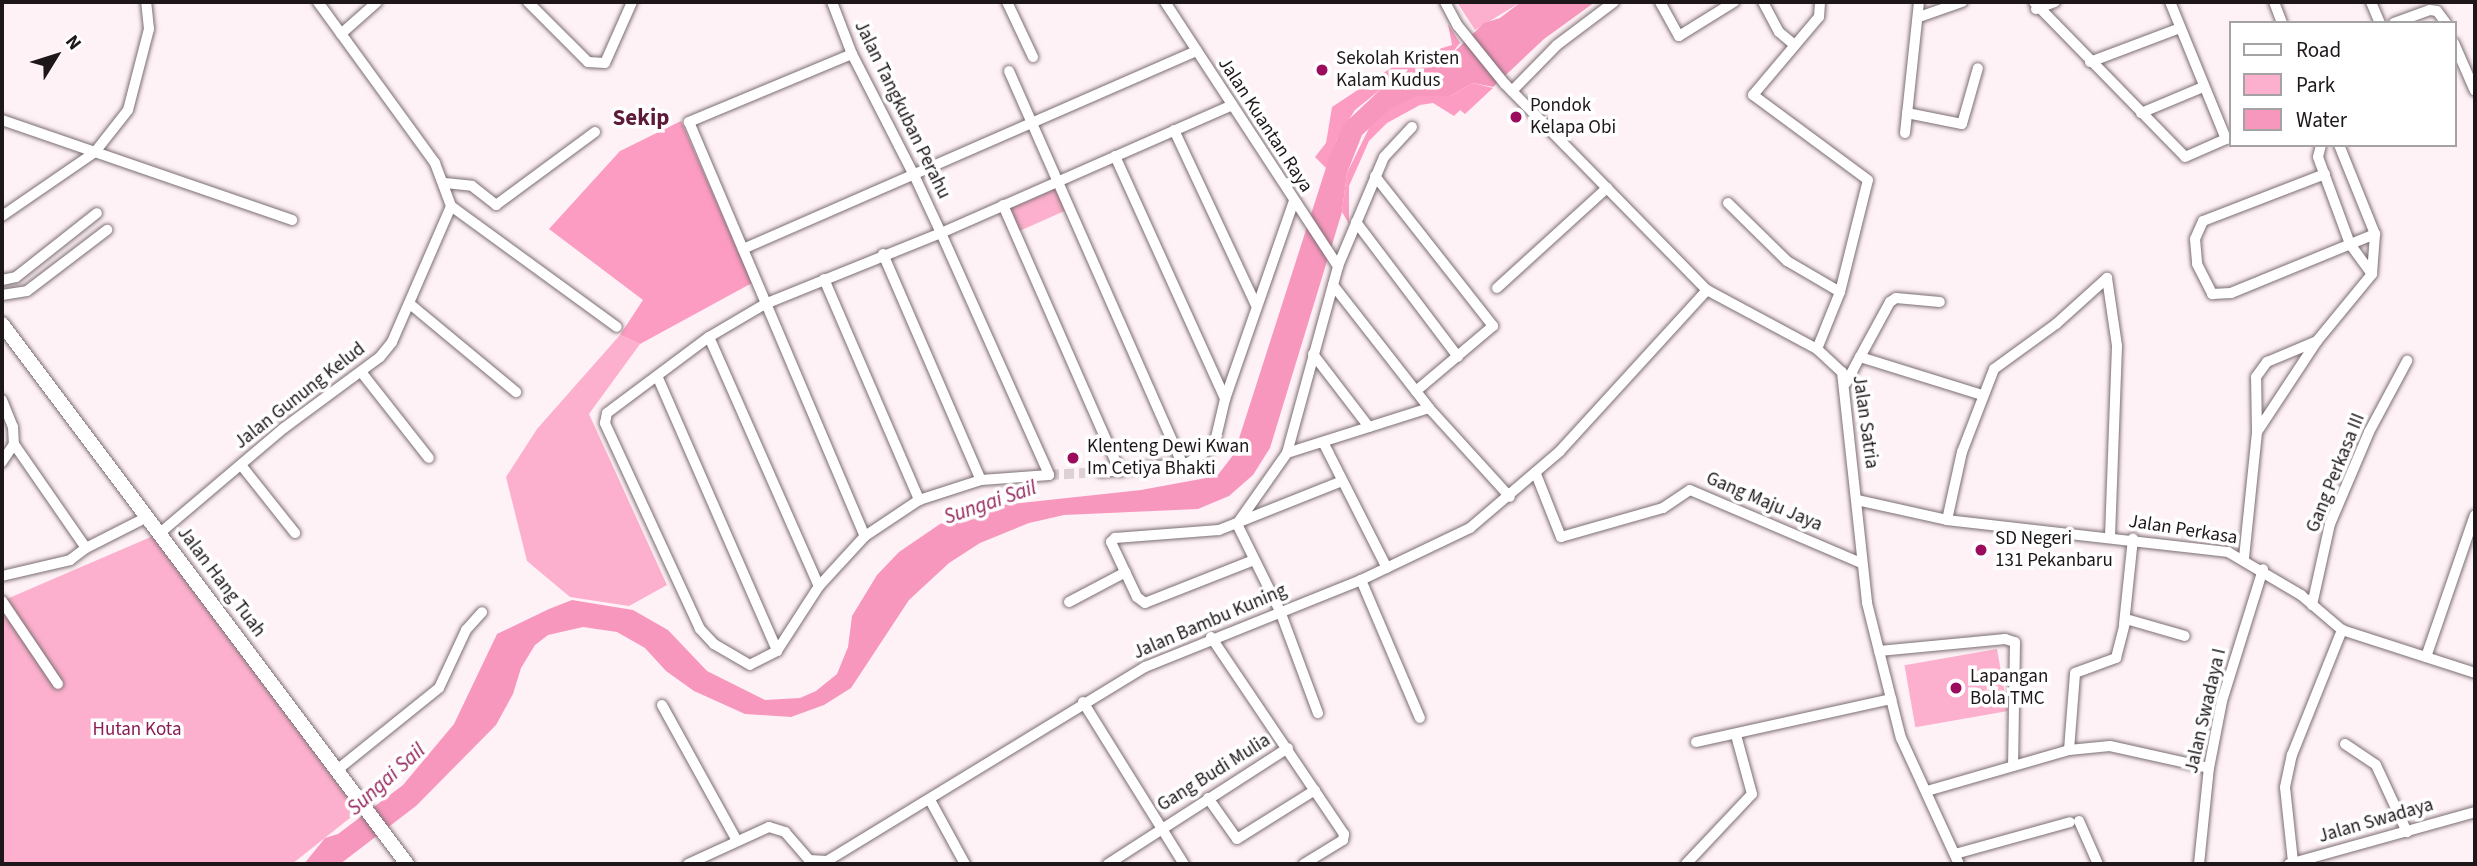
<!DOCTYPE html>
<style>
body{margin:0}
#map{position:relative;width:2477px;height:866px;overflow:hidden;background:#fff2f6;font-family:"Source Sans 3",sans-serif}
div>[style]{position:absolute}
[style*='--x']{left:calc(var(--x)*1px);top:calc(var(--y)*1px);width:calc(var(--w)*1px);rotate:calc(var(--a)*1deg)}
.green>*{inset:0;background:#fcb0cd;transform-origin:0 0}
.forest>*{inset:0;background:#fd9cc3}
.water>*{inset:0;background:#f897be}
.minor-tunnel>*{height:10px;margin-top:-5px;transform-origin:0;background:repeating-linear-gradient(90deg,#ddd1d5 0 10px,transparent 0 15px)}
.roads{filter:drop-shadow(0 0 2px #7b6e72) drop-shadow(0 0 2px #7b6e72)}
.minor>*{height:10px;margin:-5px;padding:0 5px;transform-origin:5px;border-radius:5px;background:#fff}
.major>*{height:14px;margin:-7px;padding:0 7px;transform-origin:7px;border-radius:7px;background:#fff}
.dots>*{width:19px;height:19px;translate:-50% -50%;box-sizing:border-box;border:4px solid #fff;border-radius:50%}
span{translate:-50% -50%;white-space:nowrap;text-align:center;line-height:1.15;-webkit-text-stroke:7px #fff;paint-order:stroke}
.poi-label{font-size:19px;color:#1d1719}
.left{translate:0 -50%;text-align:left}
.street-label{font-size:19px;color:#1d1719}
.park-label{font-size:19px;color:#8a1b54}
.water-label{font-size:21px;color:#94255c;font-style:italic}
.quarter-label{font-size:23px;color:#5b1b39;font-weight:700}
.frame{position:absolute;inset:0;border:4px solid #1d1719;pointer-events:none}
.legend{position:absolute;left:2229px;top:21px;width:228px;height:126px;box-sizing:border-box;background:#fff;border:2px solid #a5a2a3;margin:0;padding:9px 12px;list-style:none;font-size:21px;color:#1d1719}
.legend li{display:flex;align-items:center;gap:14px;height:35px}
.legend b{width:35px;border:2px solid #a5a2a3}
.north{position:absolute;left:21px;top:21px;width:70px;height:70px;-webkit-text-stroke:5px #fff;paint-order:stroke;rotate:52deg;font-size:19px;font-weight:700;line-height:28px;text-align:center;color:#1d1719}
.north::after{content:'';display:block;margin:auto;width:24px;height:32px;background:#1d1719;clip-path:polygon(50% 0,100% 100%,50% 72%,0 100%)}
</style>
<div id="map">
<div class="green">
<i style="clip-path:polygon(1457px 2px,1521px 2px,1475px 30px)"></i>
<i style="left:1057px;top:188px;width:24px;height:53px;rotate:66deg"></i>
<i style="clip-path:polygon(620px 335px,640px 344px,589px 414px,667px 585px,629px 606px,570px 597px,527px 561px,506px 477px,537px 429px)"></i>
<i style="clip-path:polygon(160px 533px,360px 810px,292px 864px,2px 864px,2px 601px)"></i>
<i style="left:1997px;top:649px;width:63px;height:94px;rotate:80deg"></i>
</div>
<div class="forest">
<i style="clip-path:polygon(1448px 24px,1460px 43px,1449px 57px,1381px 89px,1355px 110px,1337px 139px,1326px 168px,1315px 157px,1326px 143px,1332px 107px,1403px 60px,1452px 45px)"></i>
<i style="clip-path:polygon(1473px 83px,1493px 88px,1465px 114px,1460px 110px,1454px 116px,1433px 103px,1420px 105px,1387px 123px,1369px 141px,1349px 186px,1349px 224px,1342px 212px,1347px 173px,1371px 124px,1391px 107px,1420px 96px,1450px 96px)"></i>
<i style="clip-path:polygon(681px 121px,752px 283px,640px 344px,620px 335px,643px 300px,549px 229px,620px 151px)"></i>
</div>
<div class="water">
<i style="clip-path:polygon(1521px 2px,1595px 2px,1544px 39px,1493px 87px,1473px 83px,1450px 96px,1420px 96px,1391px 108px,1362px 135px,1347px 173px,1342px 212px,1270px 448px,1253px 475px,1229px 496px,1198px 509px,1064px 515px,1029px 523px,980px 543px,949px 563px,909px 600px,851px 688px,824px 705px,791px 717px,745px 714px,694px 691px,666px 671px,645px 648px,617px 632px,583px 627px,548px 635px,535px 645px,521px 668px,513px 694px,496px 725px,416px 806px,340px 864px,304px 864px,325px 838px,338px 834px,403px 785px,454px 724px,497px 634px,549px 609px,572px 600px,633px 610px,668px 630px,707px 671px,765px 700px,800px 698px,816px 691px,837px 674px,848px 647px,852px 616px,877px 575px,899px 552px,940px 524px,1003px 505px,1141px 490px,1217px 476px,1234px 454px,1331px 152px,1344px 124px,1381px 89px,1449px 57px,1484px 23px,1500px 18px)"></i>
</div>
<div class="minor-tunnel">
<i style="--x:1049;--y:475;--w:52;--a:-3.3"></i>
</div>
<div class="roads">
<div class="minor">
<i style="--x:528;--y:2;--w:85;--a:45"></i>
<i style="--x:588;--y:62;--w:17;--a:3"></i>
<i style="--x:605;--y:63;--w:67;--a:-66.1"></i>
<i style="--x:832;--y:2;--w:56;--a:69"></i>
<i style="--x:852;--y:54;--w:138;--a:62.9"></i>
<i style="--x:915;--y:177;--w:62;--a:65.1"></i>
<i style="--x:941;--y:233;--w:265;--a:65.9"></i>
<i style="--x:1049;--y:475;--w:68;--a:175.8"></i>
<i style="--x:981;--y:480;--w:65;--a:162.1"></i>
<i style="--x:919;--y:500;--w:65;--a:146.3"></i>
<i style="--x:865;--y:536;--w:68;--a:132.6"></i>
<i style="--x:819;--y:586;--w:77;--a:122.9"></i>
<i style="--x:777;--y:651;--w:30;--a:153"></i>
<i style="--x:750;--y:665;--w:42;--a:-149.7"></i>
<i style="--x:714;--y:644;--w:21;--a:-133"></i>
<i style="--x:700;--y:629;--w:227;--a:-114.8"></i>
<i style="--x:605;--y:423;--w:10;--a:-79"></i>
<i style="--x:607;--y:413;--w:127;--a:-36.7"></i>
<i style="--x:709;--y:337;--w:65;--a:-30.5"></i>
<i style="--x:765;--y:304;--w:190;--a:-22"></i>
<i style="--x:941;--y:233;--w:318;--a:-23.7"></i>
<i style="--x:1007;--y:2;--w:61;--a:64.7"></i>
<i style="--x:1165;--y:2;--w:316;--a:56.8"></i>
<i style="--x:1445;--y:2;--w:27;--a:62"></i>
<i style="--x:1458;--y:26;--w:75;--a:51"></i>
<i style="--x:1505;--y:84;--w:289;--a:45.6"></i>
<i style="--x:1707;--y:290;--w:125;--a:28.2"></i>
<i style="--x:1817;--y:349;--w:34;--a:43"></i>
<i style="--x:1842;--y:372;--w:232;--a:83.8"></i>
<i style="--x:1867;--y:603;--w:139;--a:75.9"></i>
<i style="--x:1901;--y:738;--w:139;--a:65.3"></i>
<i style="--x:1660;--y:2;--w:39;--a:61"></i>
<i style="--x:1679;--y:36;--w:65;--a:-31.7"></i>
<i style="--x:1763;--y:2;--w:34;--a:62"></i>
<i style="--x:1779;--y:32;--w:17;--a:40"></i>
<i style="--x:2034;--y:2;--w:216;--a:45.7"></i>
<i style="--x:2185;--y:157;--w:45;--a:-23.7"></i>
<i style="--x:2226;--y:139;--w:148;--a:-112.2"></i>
<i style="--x:2274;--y:2;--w:22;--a:69"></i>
<i style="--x:2371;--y:2;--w:23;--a:67"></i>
<i style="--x:2036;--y:9;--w:20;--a:-20"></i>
<i style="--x:1919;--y:17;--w:46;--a:-19.2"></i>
<i style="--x:2394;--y:23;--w:38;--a:-20"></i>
<i style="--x:2430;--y:10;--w:7;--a:8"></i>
<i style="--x:2437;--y:11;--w:15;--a:53"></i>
<i style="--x:341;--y:34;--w:48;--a:-41.6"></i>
<i style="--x:2454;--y:43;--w:52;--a:66.4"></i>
<i style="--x:852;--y:54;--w:177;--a:157.4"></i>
<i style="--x:689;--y:122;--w:450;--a:67"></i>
<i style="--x:2090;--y:62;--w:96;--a:-20.7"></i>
<i style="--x:1009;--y:71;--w:429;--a:66.2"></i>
<i style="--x:1512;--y:91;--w:64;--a:-45.6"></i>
<i style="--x:1557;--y:45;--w:71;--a:-37"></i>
<i style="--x:1907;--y:113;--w:56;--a:11.3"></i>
<i style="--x:1962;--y:124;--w:58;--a:-74.1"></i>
<i style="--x:2141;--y:113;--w:67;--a:-22.8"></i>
<i style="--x:2;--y:120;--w:307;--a:19"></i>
<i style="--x:1174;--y:130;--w:195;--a:64.9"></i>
<i style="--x:1905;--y:133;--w:132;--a:-83.9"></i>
<i style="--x:2321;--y:145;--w:12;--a:104"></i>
<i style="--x:2318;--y:157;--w:93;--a:69.8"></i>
<i style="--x:2350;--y:244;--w:37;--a:54"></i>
<i style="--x:1115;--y:156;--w:267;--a:65.6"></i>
<i style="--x:2325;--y:174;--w:131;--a:158.9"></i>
<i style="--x:2203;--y:221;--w:20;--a:114"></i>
<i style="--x:2195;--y:239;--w:25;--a:85"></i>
<i style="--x:2197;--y:264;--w:34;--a:63"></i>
<i style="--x:2212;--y:294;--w:19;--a:-3"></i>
<i style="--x:2231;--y:293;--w:156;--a:-22.3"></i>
<i style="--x:1375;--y:176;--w:191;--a:51.8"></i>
<i style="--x:1493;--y:326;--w:101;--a:139.8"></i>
<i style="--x:445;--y:183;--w:27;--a:6"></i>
<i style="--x:472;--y:186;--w:31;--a:38"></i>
<i style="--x:496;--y:205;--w:123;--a:-36.4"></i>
<i style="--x:1728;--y:203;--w:83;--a:44.5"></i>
<i style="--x:1787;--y:261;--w:61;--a:30.3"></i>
<i style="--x:1003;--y:205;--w:291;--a:66.3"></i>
<i style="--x:451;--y:206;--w:205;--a:36.1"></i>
<i style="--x:2;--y:216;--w:113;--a:-34.5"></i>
<i style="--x:95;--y:152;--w:53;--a:-51.8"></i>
<i style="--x:128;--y:110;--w:84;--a:-75.5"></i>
<i style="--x:149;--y:29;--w:27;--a:-96"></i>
<i style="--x:1356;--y:222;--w:169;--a:52.9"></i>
<i style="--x:743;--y:249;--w:495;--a:-23.6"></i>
<i style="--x:883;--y:254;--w:246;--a:66.6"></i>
<i style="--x:2107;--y:278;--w:69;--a:81.6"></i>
<i style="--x:2117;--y:346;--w:192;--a:92.1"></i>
<i style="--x:824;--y:279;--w:241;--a:66.7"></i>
<i style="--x:2;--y:280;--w:14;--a:-12"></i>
<i style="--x:16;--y:277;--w:103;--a:-38.3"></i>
<i style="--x:1333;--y:285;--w:156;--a:52"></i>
<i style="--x:1429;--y:408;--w:120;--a:47.7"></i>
<i style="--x:1497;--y:288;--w:149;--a:-42.3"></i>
<i style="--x:2;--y:295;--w:25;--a:-9"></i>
<i style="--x:27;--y:291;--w:101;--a:-37.3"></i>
<i style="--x:410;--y:304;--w:138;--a:39.7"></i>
<i style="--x:709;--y:337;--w:272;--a:66.2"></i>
<i style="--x:1817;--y:349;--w:61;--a:-68"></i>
<i style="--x:1840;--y:292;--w:115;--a:-76"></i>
<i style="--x:1868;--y:180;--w:143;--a:-143.5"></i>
<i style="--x:1753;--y:95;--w:102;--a:-49.8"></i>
<i style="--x:1819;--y:17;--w:15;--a:-86"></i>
<i style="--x:1313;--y:354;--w:92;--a:52.5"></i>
<i style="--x:1860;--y:357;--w:63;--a:-61.4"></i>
<i style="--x:1890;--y:302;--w:7;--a:-34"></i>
<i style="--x:1896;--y:298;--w:44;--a:5.2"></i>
<i style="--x:362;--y:373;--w:108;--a:51.8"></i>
<i style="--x:658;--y:378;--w:298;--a:66.4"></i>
<i style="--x:1846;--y:383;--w:30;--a:-62"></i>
<i style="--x:1860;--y:357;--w:128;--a:17.3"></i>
<i style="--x:2;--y:400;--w:29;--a:68"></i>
<i style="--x:13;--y:427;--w:17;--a:87"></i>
<i style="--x:14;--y:444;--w:22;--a:124"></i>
<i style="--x:2257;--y:432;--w:109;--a:-56.6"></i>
<i style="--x:2317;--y:341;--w:87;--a:-50.6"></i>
<i style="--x:2372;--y:274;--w:40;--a:-85.7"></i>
<i style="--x:2375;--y:234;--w:96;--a:-112"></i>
<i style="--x:1323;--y:442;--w:141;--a:63.1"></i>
<i style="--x:14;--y:444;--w:126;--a:55.3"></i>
<i style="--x:86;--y:548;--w:68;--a:-26.9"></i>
<i style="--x:1287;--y:453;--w:149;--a:-17.6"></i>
<i style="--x:241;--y:465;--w:87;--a:51.5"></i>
<i style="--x:1101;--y:472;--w:87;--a:-5.9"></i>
<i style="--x:1188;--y:463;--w:31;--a:-33"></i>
<i style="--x:1214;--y:446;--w:48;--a:-76.8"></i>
<i style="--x:1225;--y:399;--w:210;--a:-70.8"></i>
<i style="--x:1536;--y:474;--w:68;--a:68.4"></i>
<i style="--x:1561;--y:537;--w:106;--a:-15.9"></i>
<i style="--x:1663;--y:508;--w:32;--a:-34"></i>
<i style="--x:1690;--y:490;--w:186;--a:23.1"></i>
<i style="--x:1857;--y:500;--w:92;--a:12.5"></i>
<i style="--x:1947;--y:520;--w:283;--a:6.5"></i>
<i style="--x:2228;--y:552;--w:85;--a:30.5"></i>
<i style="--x:2301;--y:595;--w:54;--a:40.5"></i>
<i style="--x:2342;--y:630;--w:140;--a:17.9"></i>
<i style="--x:1947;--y:520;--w:70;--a:-77.6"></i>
<i style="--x:1962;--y:452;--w:89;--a:-68.9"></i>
<i style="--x:1994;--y:369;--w:77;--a:-36"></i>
<i style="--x:2056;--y:324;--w:69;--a:-42"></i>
<i style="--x:1237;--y:524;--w:87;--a:-54.8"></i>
<i style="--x:1287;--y:453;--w:194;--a:-74.7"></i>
<i style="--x:1338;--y:266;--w:118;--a:-67.1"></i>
<i style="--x:1384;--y:157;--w:41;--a:-47"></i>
<i style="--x:1237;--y:524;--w:97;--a:63.7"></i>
<i style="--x:1280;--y:611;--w:109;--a:69.6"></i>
<i style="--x:160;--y:533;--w:162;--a:-40.3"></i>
<i style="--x:284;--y:428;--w:119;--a:-36.5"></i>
<i style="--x:380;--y:357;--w:19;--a:-51"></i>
<i style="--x:392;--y:342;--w:148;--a:-66.5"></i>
<i style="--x:451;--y:206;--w:46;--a:-110.4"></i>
<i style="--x:435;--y:163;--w:199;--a:-126"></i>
<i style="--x:2244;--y:558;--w:127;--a:-84.1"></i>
<i style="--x:2257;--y:432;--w:55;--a:-91"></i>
<i style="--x:2256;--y:377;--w:19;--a:-54"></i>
<i style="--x:2267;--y:362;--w:54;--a:-22.8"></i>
<i style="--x:1254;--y:560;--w:117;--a:158.5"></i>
<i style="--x:1145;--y:603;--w:10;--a:-143"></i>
<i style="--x:1137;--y:597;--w:61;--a:-115.3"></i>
<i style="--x:1111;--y:542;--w:6;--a:-45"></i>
<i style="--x:1115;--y:538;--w:104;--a:-4.4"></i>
<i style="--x:1219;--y:530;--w:132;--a:-21.7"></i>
<i style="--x:2;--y:576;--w:70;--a:-13.2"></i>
<i style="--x:70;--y:560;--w:20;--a:-37"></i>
<i style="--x:1361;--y:580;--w:150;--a:66.9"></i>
<i style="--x:2;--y:601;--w:100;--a:56"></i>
<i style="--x:1069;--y:602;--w:64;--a:-27.8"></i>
<i style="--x:2312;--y:605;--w:83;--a:-77.5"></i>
<i style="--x:2330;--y:524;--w:100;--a:-67"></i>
<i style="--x:2369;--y:432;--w:81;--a:-61.8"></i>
<i style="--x:2124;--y:624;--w:86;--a:-84"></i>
<i style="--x:1211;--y:637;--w:238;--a:56"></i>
<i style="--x:1344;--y:834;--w:6;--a:99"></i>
<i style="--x:1343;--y:840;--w:46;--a:148.4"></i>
<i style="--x:1879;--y:651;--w:127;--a:-5.4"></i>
<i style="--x:2005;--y:639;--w:10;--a:17"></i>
<i style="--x:2015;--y:642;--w:123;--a:90.9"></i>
<i style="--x:2426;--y:657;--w:150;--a:-71"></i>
<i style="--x:1083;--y:702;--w:191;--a:58.1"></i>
<i style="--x:662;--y:705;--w:155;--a:61.1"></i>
<i style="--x:1696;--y:742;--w:200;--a:-12.4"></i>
<i style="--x:2345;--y:744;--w:37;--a:34"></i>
<i style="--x:2376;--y:765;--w:74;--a:65.2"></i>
<i style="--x:2069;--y:750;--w:77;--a:-85.5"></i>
<i style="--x:2075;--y:673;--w:44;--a:-20.1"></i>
<i style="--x:2116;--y:658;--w:40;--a:-75.6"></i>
<i style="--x:2126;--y:619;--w:61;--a:16.1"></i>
<i style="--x:337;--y:770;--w:131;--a:-38.8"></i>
<i style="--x:439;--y:688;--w:64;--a:-65"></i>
<i style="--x:466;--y:630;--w:24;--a:-48"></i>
<i style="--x:1927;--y:791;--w:148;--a:-16.1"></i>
<i style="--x:2069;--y:750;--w:41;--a:-5.6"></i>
<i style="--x:2110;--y:746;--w:101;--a:12.5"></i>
<i style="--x:1208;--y:798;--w:50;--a:54.7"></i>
<i style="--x:1237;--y:839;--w:92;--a:-32.1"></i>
<i style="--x:930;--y:800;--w:73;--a:61.3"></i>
<i style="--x:2079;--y:821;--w:47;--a:66.2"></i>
<i style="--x:1955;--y:854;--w:119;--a:-15.5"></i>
<i style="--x:2293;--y:862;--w:75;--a:-96.1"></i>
<i style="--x:2285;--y:787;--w:33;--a:-78"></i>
<i style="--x:2292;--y:755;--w:135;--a:-68.2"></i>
<i style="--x:688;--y:864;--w:89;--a:-24.6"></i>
<i style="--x:769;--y:827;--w:17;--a:17"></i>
<i style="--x:785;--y:832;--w:37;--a:49"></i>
<i style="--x:809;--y:860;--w:18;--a:3"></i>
<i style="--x:827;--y:861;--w:373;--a:-31.4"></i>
<i style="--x:1145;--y:667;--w:233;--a:-21.9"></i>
<i style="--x:1361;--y:580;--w:121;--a:-25.5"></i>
<i style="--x:1470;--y:528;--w:118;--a:-40.5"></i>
<i style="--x:1560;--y:451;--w:218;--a:-47.6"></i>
<i style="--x:1108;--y:864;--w:214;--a:-32.8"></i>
<i style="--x:1686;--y:864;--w:96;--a:-46.7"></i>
<i style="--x:1752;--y:794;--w:61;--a:-105.2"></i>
<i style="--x:2199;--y:864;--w:97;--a:-84.1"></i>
<i style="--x:2209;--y:768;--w:68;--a:-79"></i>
<i style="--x:2222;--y:701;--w:138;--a:-72.7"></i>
<i style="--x:2289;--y:864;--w:193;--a:-15.6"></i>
</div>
<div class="major">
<i style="--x:2;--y:324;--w:675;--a:53.13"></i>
</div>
</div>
<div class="dots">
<i style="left:1322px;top:70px;background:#9b0c5c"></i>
<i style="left:1516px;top:117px;background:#9b0c5c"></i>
<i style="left:1073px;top:458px;background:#9b0c5c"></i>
<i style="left:1981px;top:550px;background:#9b0c5c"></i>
<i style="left:1956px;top:688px;background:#9b0c5c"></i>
</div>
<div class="poi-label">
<span class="left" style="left:1336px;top:70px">Sekolah Kristen<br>Kalam Kudus</span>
<span class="left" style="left:1530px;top:117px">Pondok<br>Kelapa Obi</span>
<span class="left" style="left:1087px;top:458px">Klenteng Dewi Kwan<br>Im Cetiya Bhakti</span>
<span class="left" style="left:1995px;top:550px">SD Negeri<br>131 Pekanbaru</span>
<span class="left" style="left:1970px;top:688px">Lapangan<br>Bola TMC</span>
</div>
<div class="street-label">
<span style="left:902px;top:110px;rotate:64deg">Jalan Tangkuban Perahu</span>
<span style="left:1265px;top:125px;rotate:57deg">Jalan Kuantan Raya</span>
<span style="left:300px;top:396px;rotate:-38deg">Jalan Gunung Kelud</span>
<span style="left:1865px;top:422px;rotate:82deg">Jalan Satria</span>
<span style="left:2336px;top:473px;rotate:-68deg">Gang Perkasa III</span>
<span style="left:1764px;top:502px;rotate:23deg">Gang Maju Jaya</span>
<span style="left:2183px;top:530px;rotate:9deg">Jalan Perkasa</span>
<span style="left:221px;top:582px;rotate:53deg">Jalan Hang Tuah</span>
<span style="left:1210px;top:622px;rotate:-23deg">Jalan Bambu Kuning</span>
<span style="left:2206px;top:711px;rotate:-77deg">Jalan Swadaya I</span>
<span style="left:1214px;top:773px;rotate:-32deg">Gang Budi Mulia</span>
<span style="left:2376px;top:821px;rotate:-16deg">Jalan Swadaya</span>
</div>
<div class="park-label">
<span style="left:137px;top:730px">Hutan Kota</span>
</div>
<div class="water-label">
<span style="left:990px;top:502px;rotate:-19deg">Sungai Sail</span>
<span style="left:386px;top:779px;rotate:-42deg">Sungai Sail</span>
</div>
<div class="quarter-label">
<span style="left:641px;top:118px">Sekip</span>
</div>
<div class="frame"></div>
<ul class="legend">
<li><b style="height:9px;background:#fff"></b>Road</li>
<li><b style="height:19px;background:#fcb0cd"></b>Park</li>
<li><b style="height:19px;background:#f897be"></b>Water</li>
</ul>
<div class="north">N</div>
</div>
